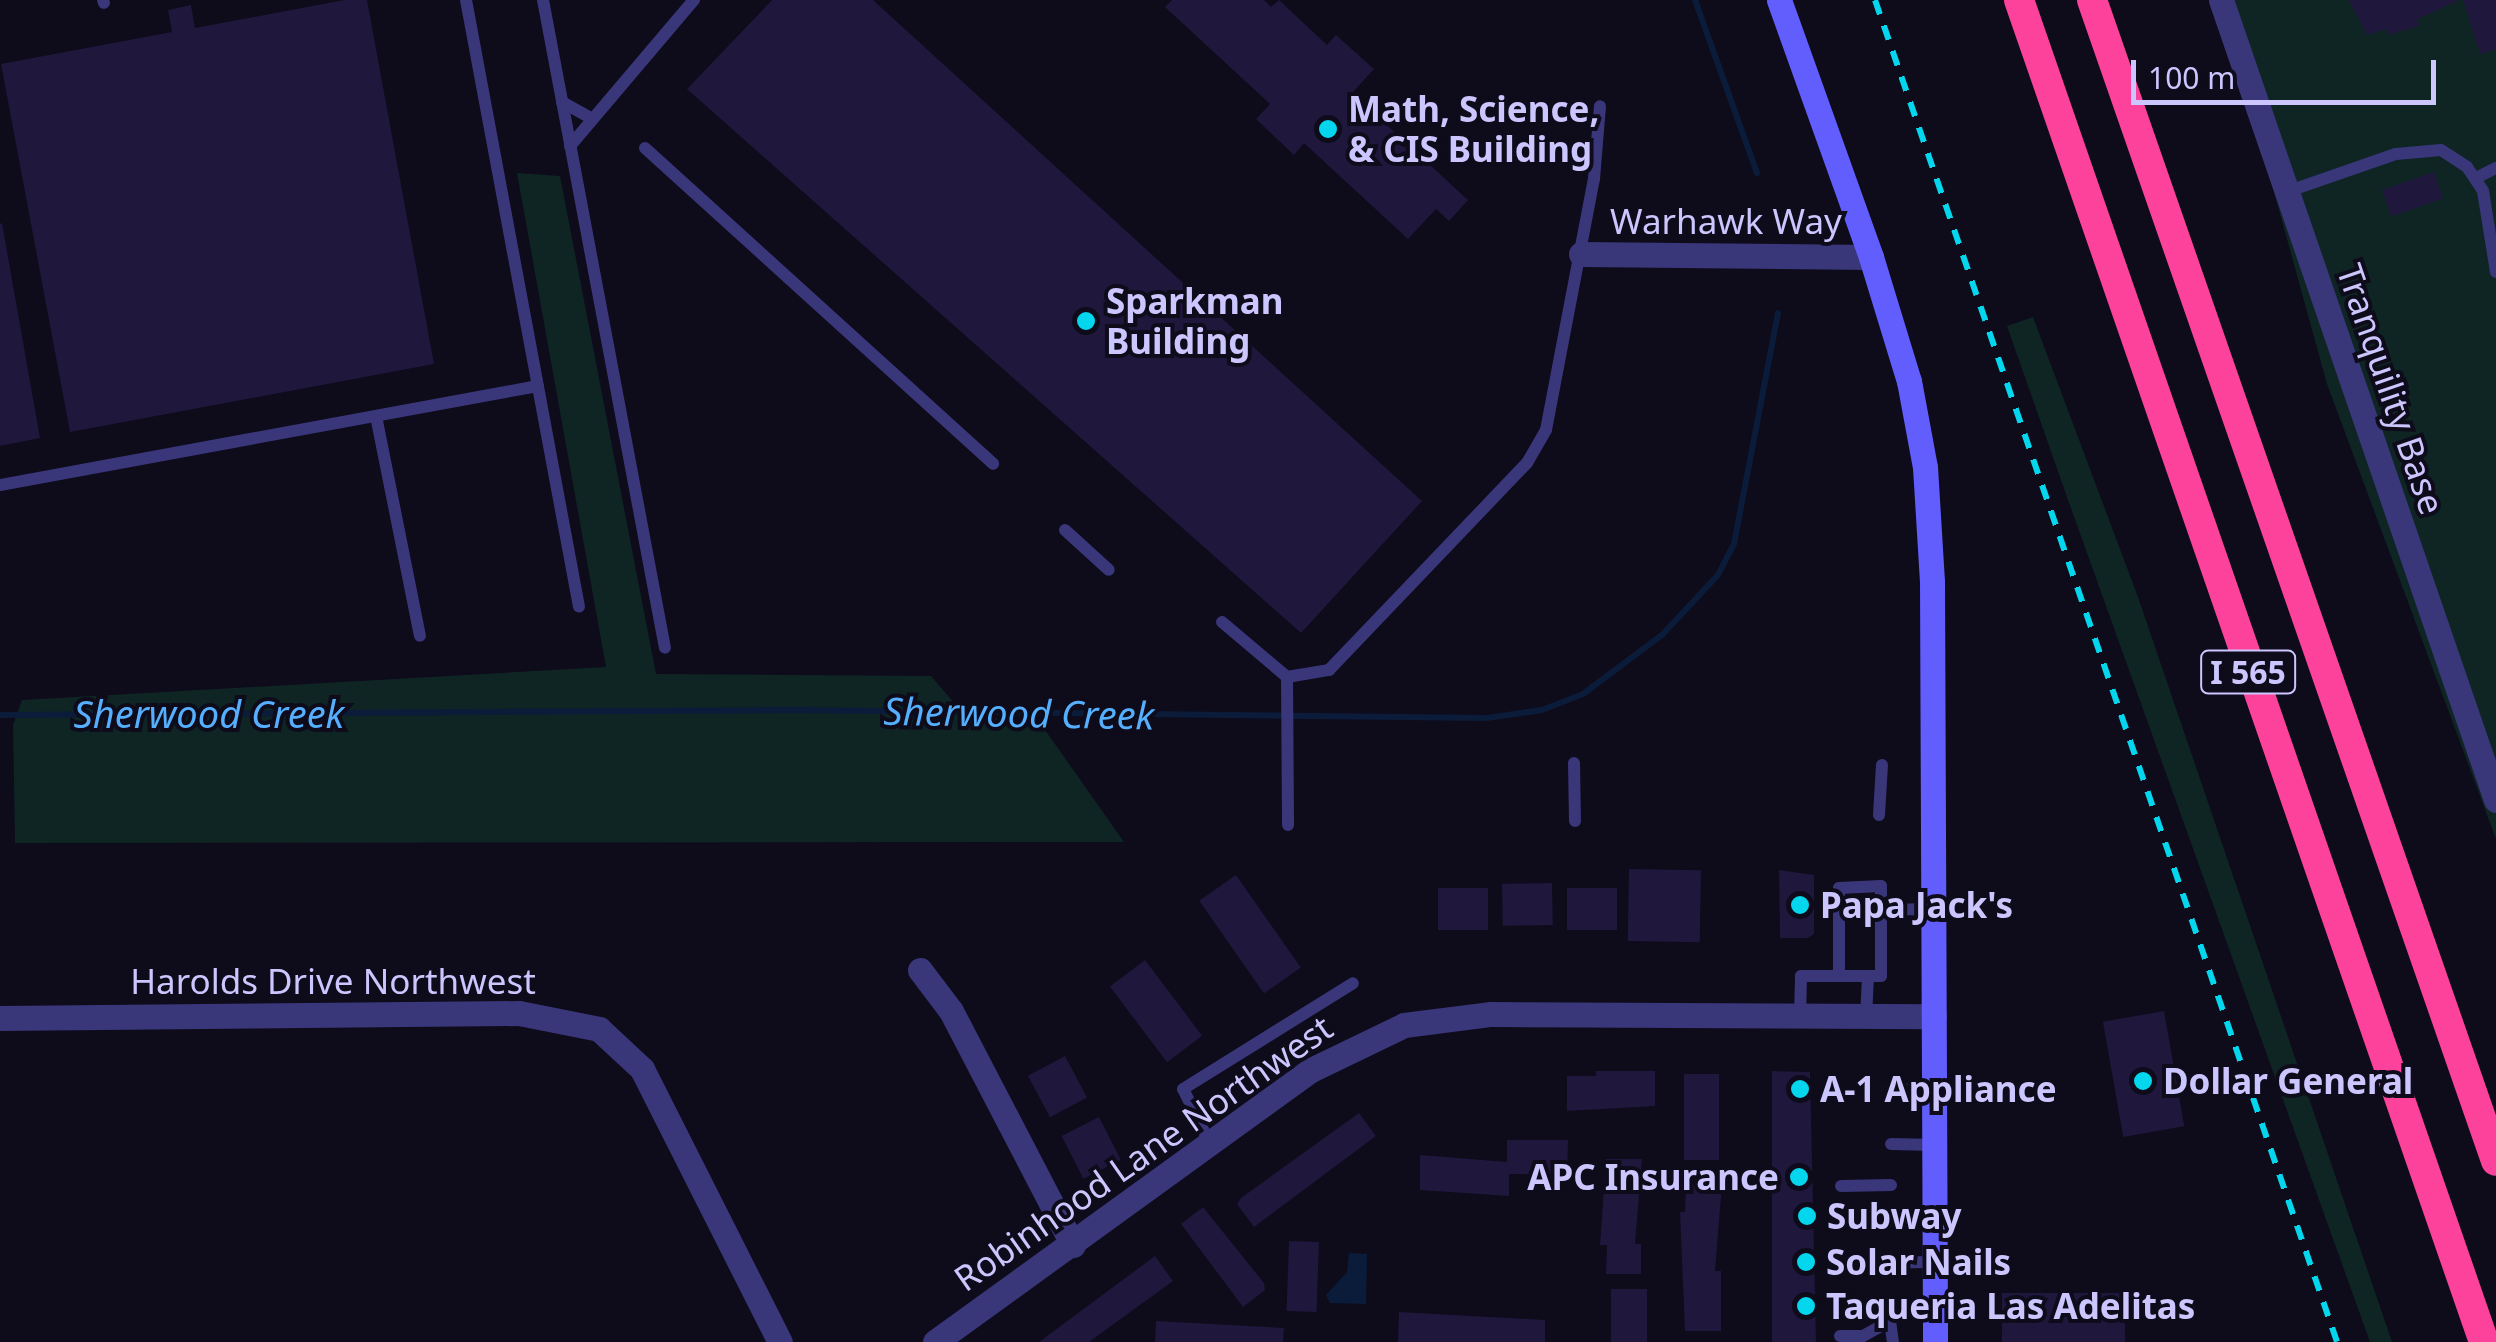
<!DOCTYPE html>
<style>
body{margin:0}
#map{position:relative;width:2496px;height:1342px;overflow:hidden;background:#0e0b1b;font-family:"Noto Sans",sans-serif}
div>[style]{position:absolute}
[style*='--x']{left:calc(var(--x)*1px);top:calc(var(--y)*1px);width:calc(var(--w)*1px);rotate:calc(var(--a)*1deg)}
.green>*{inset:0;background:#0e2524}
.water>*{inset:0;background:#0b1c3a}
.stream>*{height:6px;margin:-3px;padding:0 3px;transform-origin:3px;border-radius:3px;background:#0b1c3a}
.building>*{inset:0;background:#1f173c;transform-origin:0 0}
.service>*{height:12px;margin:-6px;padding:0 6px;transform-origin:6px;border-radius:6px;background:#39367a}
.minor>*{height:25px;margin:-12.5px;padding:0 12.5px;transform-origin:12.5px;border-radius:12.5px;background:#39367a}
.secondary>*{height:25px;margin:-12.5px;padding:0 12.5px;transform-origin:12.5px;border-radius:12.5px;background:#625efd}
.motorway>*{height:30px;margin:-15px;padding:0 15px;transform-origin:15px;border-radius:15px;background:#fd429c}
.rail>*{height:6px;margin-top:-3px;transform-origin:0;background:repeating-linear-gradient(90deg,#03d6ed 0 15px,transparent 0 27px)}
.dots>*{width:28px;height:28px;translate:-50% -50%;box-sizing:border-box;border:5px solid #0e0b1b;border-radius:50%}
span{translate:-50% -50%;white-space:nowrap;text-align:center;line-height:1.15;-webkit-text-stroke:8px #0e0b1b;paint-order:stroke}
.shield-label span{padding:2px 8px;background:#0e0b1b;border:2px solid;border-radius:8px;-webkit-text-stroke-width:0}
.shield-label{font-size:32px;color:#ccc6fe;font-weight:700}
.poi-label{font-size:35px;color:#ccc6fe;font-weight:700}
.left{translate:0 -50%;text-align:left}
.right{translate:-100% -50%;text-align:right}
.street-label{font-size:35px;color:#ccc6fe}
.water-label{font-size:38px;color:#55affd;font-style:italic}
.scale{position:absolute;left:2131px;top:60px;width:305px;height:45px;box-sizing:border-box;border:5px solid #ccc6fe;border-top:0;padding-left:12px;font-size:30px;line-height:35px;white-space:nowrap;color:#ccc6fe;-webkit-text-stroke:8px #0e0b1b;paint-order:stroke}
</style>
<div id="map">
<div class="green">
<i style="clip-path:polygon(2221px 0,2496px 0,2496px 839px,2327px 384px)"></i>
<i style="clip-path:polygon(517px 173px,560px 176px,656px 674px,931px 676px,962px 712px,1043px 727px,1124px 842px,15px 843px,13px 725px,22px 700px,606px 667px)"></i>
<i style="clip-path:polygon(2033px 317px,2138px 597px,2392px 1342px,2370px 1342px,2068px 500px,2007px 326px)"></i>
</div>
<div class="water">
<i style="clip-path:polygon(1349px 1253px,1367px 1254px,1366px 1304px,1330px 1303px,1326px 1295px,1347px 1272px)"></i>
</div>
<div class="stream">
<i style="--x:1695;--y:0;--w:184;--a:70.3"></i>
<i style="--x:0;--y:715;--w:792;--a:-0.36"></i>
<i style="--x:792;--y:710;--w:695;--a:0.66"></i>
<i style="--x:1487;--y:718;--w:56;--a:-8.3"></i>
<i style="--x:1542;--y:710;--w:44;--a:-21.3"></i>
<i style="--x:1583;--y:694;--w:99;--a:-36.8"></i>
<i style="--x:1662;--y:635;--w:82;--a:-47"></i>
<i style="--x:1718;--y:575;--w:35;--a:-63"></i>
<i style="--x:1734;--y:544;--w:235;--a:-79.2"></i>
</div>
<div class="building">
<i style="clip-path:polygon(344px 0,367px 0,434px 364px,70px 432px,1px 64px,172px 32px,168px 10px,191px 5px,195px 28px)"></i>
<i style="clip-path:polygon(772px 0,873px 0,1422px 501px,1301px 633px,687px 89px)"></i>
<i style="clip-path:polygon(1172px 0,1264px 0,1271px 7px,1279px 0,1327px 45px,1336px 35px,1374px 69px,1352px 93px,1468px 200px,1449px 221px,1436px 209px,1408px 239px,1304px 143px,1294px 155px,1256px 119px,1270px 104px,1165px 7px)"></i>
<i style="clip-path:polygon(2349px 0,2457px 0,2457px 1px,2418px 19px,2419px 26px,2388px 35px,2386px 29px,2367px 35px)"></i>
<i style="clip-path:polygon(2463px 0,2496px 0,2496px 49px,2480px 54px)"></i>
<i style="left:2434px;top:172px;width:28px;height:55px;rotate:71deg"></i>
<i style="clip-path:polygon(2px 223px,40px 438px,0 446px,0 224px)"></i>
<i style="left:1629px;top:869px;width:72px;height:72px;rotate:1deg"></i>
<i style="clip-path:polygon(1779px 870px,1814px 875px,1814px 934px,1808px 938px,1780px 938px)"></i>
<i style="left:1236px;top:875px;width:113px;height:45px;rotate:55deg"></i>
<i style="left:1552px;top:883px;width:42px;height:50px;rotate:89deg"></i>
<i style="left:1438px;top:888px;width:50px;height:42px"></i>
<i style="left:1567px;top:888px;width:50px;height:42px"></i>
<i style="left:1145px;top:960px;width:95px;height:44px;rotate:53deg"></i>
<i style="left:2164px;top:1011px;width:117px;height:62px;rotate:80deg"></i>
<i style="left:1065px;top:1056px;width:47px;height:42px;rotate:62deg"></i>
<i style="clip-path:polygon(1596px 1071px,1655px 1071px,1655px 1106px,1567px 1111px,1567px 1076px,1596px 1076px)"></i>
<i style="clip-path:polygon(1772px 1071px,1810px 1072px,1816px 1342px,1772px 1342px)"></i>
<i style="left:1684px;top:1074px;width:35px;height:86px"></i>
<i style="clip-path:polygon(1359px 1113px,1376px 1136px,1254px 1227px,1237px 1204px,1241px 1198px)"></i>
<i style="left:1099px;top:1117px;width:48px;height:42px;rotate:63deg"></i>
<i style="clip-path:polygon(1507px 1140px,1568px 1140px,1567px 1175px,1509px 1174px,1509px 1196px,1420px 1190px,1420px 1155px,1507px 1162px)"></i>
<i style="clip-path:polygon(1606px 1159px,1642px 1159px,1635px 1244px,1641px 1244px,1641px 1274px,1606px 1274px,1607px 1245px,1600px 1245px)"></i>
<i style="clip-path:polygon(1686px 1184px,1722px 1184px,1715px 1271px,1721px 1271px,1721px 1331px,1685px 1331px,1680px 1212px,1685px 1212px)"></i>
<i style="clip-path:polygon(1203px 1207px,1264px 1283px,1265px 1290px,1243px 1307px,1181px 1224px)"></i>
<i style="left:1289px;top:1241px;width:30px;height:70px;rotate:2deg"></i>
<i style="clip-path:polygon(1155px 1256px,1173px 1281px,1089px 1342px,1039px 1342px)"></i>
<i style="left:1611px;top:1289px;width:36px;height:53px"></i>
<i style="left:2002px;top:1293px;width:123px;height:49px"></i>
<i style="clip-path:polygon(1399px 1312px,1545px 1320px,1545px 1342px,1398px 1342px)"></i>
<i style="clip-path:polygon(1156px 1321px,1284px 1328px,1283px 1342px,1155px 1342px)"></i>
</div>
<div class="service">
<i style="--x:103;--y:0;--w:3;--a:72"></i>
<i style="--x:466;--y:0;--w:617;--a:79.45"></i>
<i style="--x:543;--y:0;--w:659;--a:79.34"></i>
<i style="--x:562;--y:102;--w:35;--a:29"></i>
<i style="--x:570;--y:146;--w:192;--a:-49.7"></i>
<i style="--x:645;--y:148;--w:470;--a:42.2"></i>
<i style="--x:2476;--y:178;--w:22;--a:-27"></i>
<i style="--x:2286;--y:192;--w:116;--a:-19.1"></i>
<i style="--x:2396;--y:154;--w:45;--a:-5.1"></i>
<i style="--x:2441;--y:150;--w:31;--a:33"></i>
<i style="--x:2467;--y:167;--w:29;--a:56"></i>
<i style="--x:2483;--y:191;--w:82;--a:80.9"></i>
<i style="--x:376;--y:416;--w:224;--a:78.7"></i>
<i style="--x:0;--y:485;--w:547;--a:-10.43"></i>
<i style="--x:1065;--y:530;--w:59;--a:42.3"></i>
<i style="--x:1222;--y:622;--w:85;--a:40.2"></i>
<i style="--x:1287;--y:677;--w:43;--a:-9.5"></i>
<i style="--x:1329;--y:670;--w:286;--a:-46.3"></i>
<i style="--x:1527;--y:463;--w:38;--a:-60"></i>
<i style="--x:1546;--y:430;--w:256;--a:-79.2"></i>
<i style="--x:1594;--y:179;--w:73;--a:-85.3"></i>
<i style="--x:1287;--y:677;--w:148;--a:89.6"></i>
<i style="--x:1574;--y:763;--w:58;--a:89"></i>
<i style="--x:1879;--y:815;--w:50;--a:-86.6"></i>
<i style="--x:1881;--y:910;--w:52;--a:-1.1"></i>
<i style="--x:1866;--y:1017;--w:41;--a:-87.2"></i>
<i style="--x:1800;--y:1018;--w:42;--a:-88.6"></i>
<i style="--x:1801;--y:976;--w:80;--a:0"></i>
<i style="--x:1881;--y:976;--w:90;--a:-90"></i>
<i style="--x:1881;--y:886;--w:42;--a:177.3"></i>
<i style="--x:1839;--y:888;--w:88;--a:90"></i>
<i style="--x:1891;--y:1089;--w:44;--a:0"></i>
<i style="--x:1210;--y:1144;--w:61;--a:-116.1"></i>
<i style="--x:1183;--y:1089;--w:200;--a:-31.9"></i>
<i style="--x:1891;--y:1144;--w:44;--a:1.3"></i>
<i style="--x:1841;--y:1186;--w:50;--a:-1.1"></i>
<i style="--x:1891;--y:1215;--w:44;--a:-1.3"></i>
<i style="--x:1841;--y:1263;--w:94;--a:-0.6"></i>
<i style="--x:1840;--y:1336;--w:23;--a:0"></i>
<i style="--x:1863;--y:1336;--w:31;--a:-29"></i>
<i style="--x:1890;--y:1321;--w:21;--a:82"></i>
</div>
<div class="minor">
<i style="--x:2221;--y:0;--w:846;--a:71.03"></i>
<i style="--x:1581;--y:254;--w:290;--a:0.6"></i>
<i style="--x:920;--y:970;--w:51;--a:52.9"></i>
<i style="--x:951;--y:1011;--w:264;--a:62.5"></i>
<i style="--x:0;--y:1018;--w:519;--a:-0.55"></i>
<i style="--x:519;--y:1013;--w:82;--a:11.3"></i>
<i style="--x:599;--y:1029;--w:59;--a:42.9"></i>
<i style="--x:642;--y:1069;--w:306;--a:63.2"></i>
<i style="--x:935;--y:1342;--w:464;--a:-35.9"></i>
<i style="--x:1311;--y:1070;--w:103;--a:-25.8"></i>
<i style="--x:1404;--y:1025;--w:88;--a:-7.2"></i>
<i style="--x:1491;--y:1014;--w:443;--a:0.3"></i>
</div>
<div class="secondary">
<i style="--x:1779;--y:0;--w:273;--a:70.3"></i>
<i style="--x:1871;--y:257;--w:130;--a:73"></i>
<i style="--x:1909;--y:381;--w:87;--a:79.5"></i>
<i style="--x:1925;--y:467;--w:115;--a:86.5"></i>
<i style="--x:1932;--y:582;--w:760;--a:89.77"></i>
</div>
<div class="motorway">
<i style="--x:2019;--y:0;--w:1420;--a:70.89"></i>
<i style="--x:2092;--y:0;--w:1229;--a:70.81"></i>
</div>
<div class="rail">
<i style="--x:1875;--y:0;--w:1419;--a:71"></i>
</div>
<div class="dots">
<i style="left:1328px;top:129px;background:#03d6ed"></i>
<i style="left:1086px;top:321px;background:#03d6ed"></i>
<i style="left:1800px;top:905px;background:#03d6ed"></i>
<i style="left:2143px;top:1081px;background:#03d6ed"></i>
<i style="left:1800px;top:1089px;background:#03d6ed"></i>
<i style="left:1799px;top:1177px;background:#03d6ed"></i>
<i style="left:1807px;top:1216px;background:#03d6ed"></i>
<i style="left:1806px;top:1262px;background:#03d6ed"></i>
<i style="left:1806px;top:1306px;background:#03d6ed"></i>
</div>
<div class="shield-label">
<span style="left:2248px;top:672px">I 565</span>
</div>
<div class="poi-label">
<span class="left" style="left:1348px;top:129px">Math, Science,<br>&amp; CIS Building</span>
<span class="left" style="left:1106px;top:321px">Sparkman<br>Building</span>
<span class="left" style="left:1820px;top:905px">Papa Jack's</span>
<span class="left" style="left:2163px;top:1081px">Dollar General</span>
<span class="left" style="left:1820px;top:1089px">A-1 Appliance</span>
<span class="right" style="left:1779px;top:1177px">APC Insurance</span>
<span class="left" style="left:1827px;top:1216px">Subway</span>
<span class="left" style="left:1826px;top:1262px">Solar Nails</span>
<span class="left" style="left:1826px;top:1306px">Taqueria Las Adelitas</span>
</div>
<div class="street-label">
<span style="left:1726px;top:221px">Warhawk Way</span>
<span style="left:2391px;top:389px;rotate:71deg">Tranquility Base</span>
<span style="left:333px;top:981px">Harolds Drive Northwest</span>
<span style="left:1143px;top:1153px;rotate:-35deg">Robinhood Lane Northwest</span>
</div>
<div class="water-label">
<span style="left:1019px;top:713px;rotate:1deg">Sherwood Creek</span>
<span style="left:209px;top:714px">Sherwood Creek</span>
</div>
<div class="scale">100 m</div>
</div>
